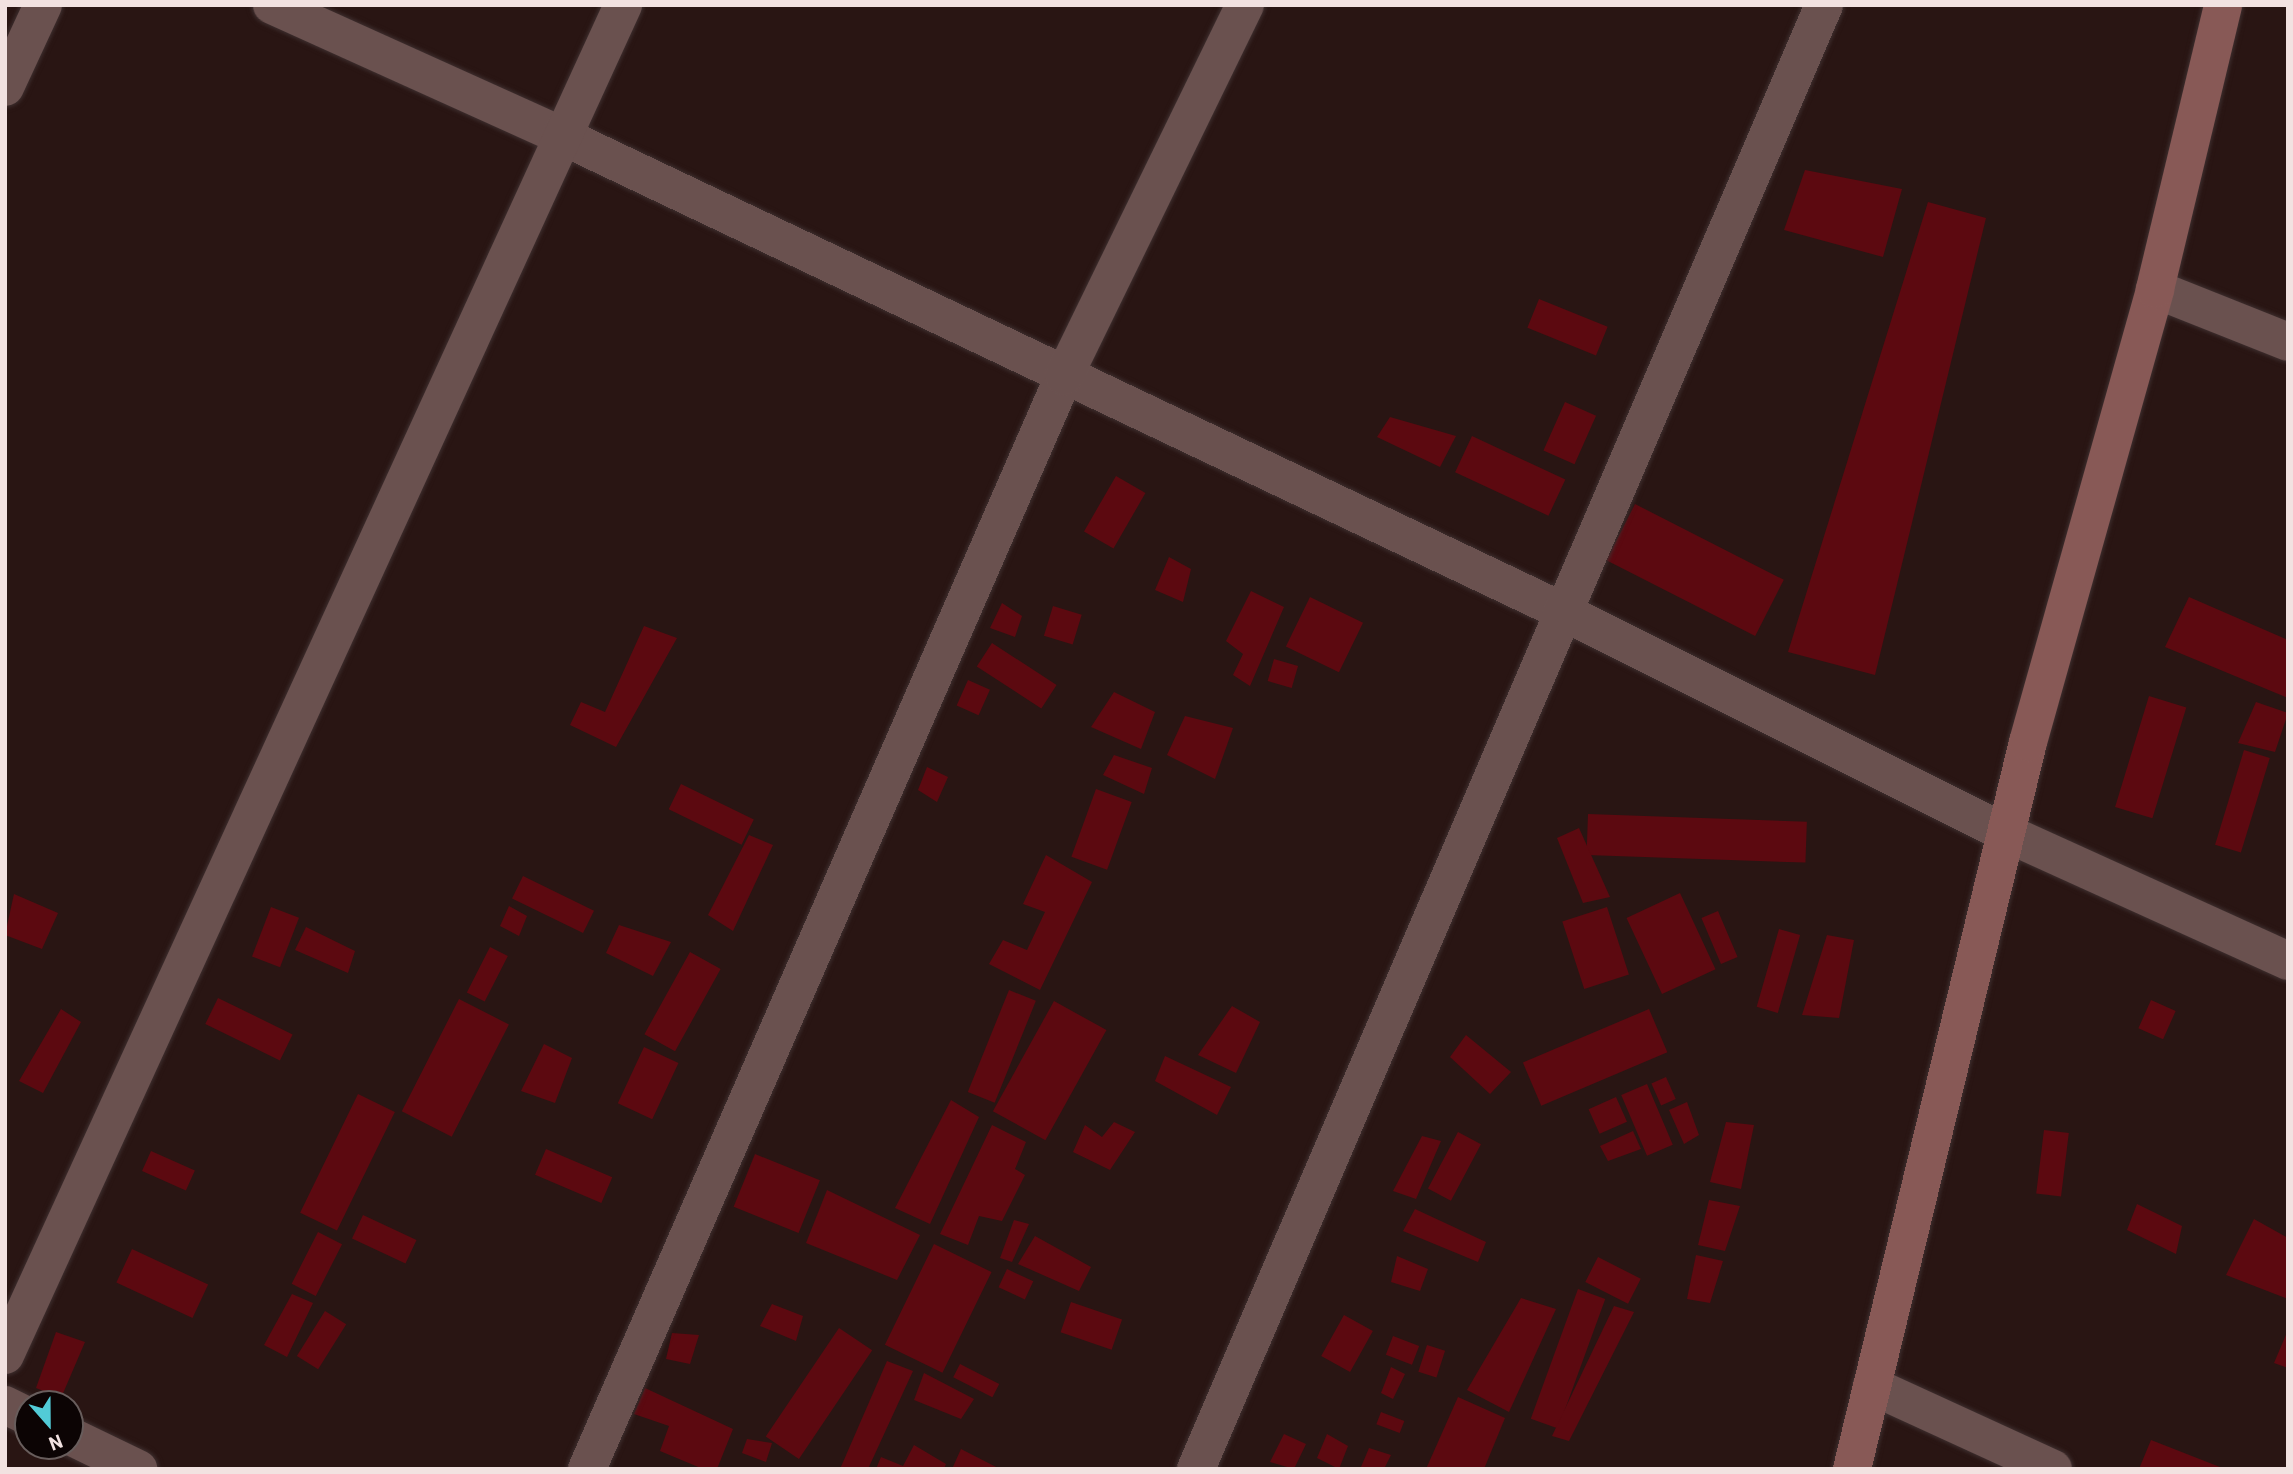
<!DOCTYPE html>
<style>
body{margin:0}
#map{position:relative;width:2293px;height:1474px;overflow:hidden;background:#291513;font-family:Barlow,sans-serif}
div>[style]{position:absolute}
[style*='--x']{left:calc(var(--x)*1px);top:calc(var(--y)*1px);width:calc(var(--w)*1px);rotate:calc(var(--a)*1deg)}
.building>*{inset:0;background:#5c0910;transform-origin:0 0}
.roads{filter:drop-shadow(0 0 2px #3e2f2f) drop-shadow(0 0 2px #3e2f2f)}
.street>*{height:38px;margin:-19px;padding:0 19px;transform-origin:19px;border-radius:19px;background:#6a514f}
.secondary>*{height:38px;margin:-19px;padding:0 19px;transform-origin:19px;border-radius:19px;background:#885956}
span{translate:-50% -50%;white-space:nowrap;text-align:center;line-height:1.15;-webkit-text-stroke:7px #0c0404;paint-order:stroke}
.frame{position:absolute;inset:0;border:7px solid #f2e2e1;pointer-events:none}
.north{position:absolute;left:14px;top:1390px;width:70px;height:70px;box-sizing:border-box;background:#0c0404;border:2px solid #685d5c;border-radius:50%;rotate:159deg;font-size:19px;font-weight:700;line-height:28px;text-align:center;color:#f2e2e1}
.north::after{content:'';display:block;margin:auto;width:24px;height:32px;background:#52cbd7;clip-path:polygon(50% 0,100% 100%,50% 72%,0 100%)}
</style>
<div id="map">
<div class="building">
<i style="clip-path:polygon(1805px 170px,1902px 189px,1883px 257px,1784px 230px)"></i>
<i style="clip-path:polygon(1928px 202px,1986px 218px,1875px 675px,1788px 652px)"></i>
<i style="left:1539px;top:299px;width:74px;height:31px;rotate:22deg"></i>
<i style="left:1565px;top:402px;width:34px;height:53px;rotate:24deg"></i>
<i style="clip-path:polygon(1390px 417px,1456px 436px,1440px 467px,1377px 437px)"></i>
<i style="left:1472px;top:436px;width:103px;height:40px;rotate:25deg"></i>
<i style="left:1116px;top:476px;width:34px;height:64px;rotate:30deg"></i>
<i style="left:1635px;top:504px;width:167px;height:63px;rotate:27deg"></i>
<i style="clip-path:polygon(1169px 557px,1191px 569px,1183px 602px,1155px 590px)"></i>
<i style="clip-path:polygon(1251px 591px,1284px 607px,1250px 686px,1233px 675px,1243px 654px,1226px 641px)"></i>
<i style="left:1310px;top:597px;width:59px;height:55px;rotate:26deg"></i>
<i style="clip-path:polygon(2189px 597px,2288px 640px,2288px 698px,2165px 647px)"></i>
<i style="clip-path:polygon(1002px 603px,1022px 616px,1015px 637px,990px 628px)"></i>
<i style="left:1053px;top:606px;width:30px;height:31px;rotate:17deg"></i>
<i style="clip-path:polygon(644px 626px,677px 638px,616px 747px,570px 725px,581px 702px,605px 712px)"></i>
<i style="left:992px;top:643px;width:77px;height:28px;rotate:33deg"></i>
<i style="left:1274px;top:659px;width:25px;height:23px;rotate:16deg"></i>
<i style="left:968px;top:680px;width:24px;height:28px;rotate:24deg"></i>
<i style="clip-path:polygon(1114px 692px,1155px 712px,1141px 749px,1091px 727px)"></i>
<i style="left:2149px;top:696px;width:39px;height:116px;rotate:17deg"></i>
<i style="clip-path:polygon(2256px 702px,2288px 713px,2275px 752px,2238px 743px)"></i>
<i style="clip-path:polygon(1185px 716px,1233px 728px,1215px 779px,1167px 755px)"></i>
<i style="left:2244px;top:750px;width:27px;height:99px;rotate:17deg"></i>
<i style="clip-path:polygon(1114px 755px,1152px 768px,1144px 794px,1103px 775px)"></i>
<i style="clip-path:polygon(927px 767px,948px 777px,937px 802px,918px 790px)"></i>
<i style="left:681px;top:784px;width:81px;height:28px;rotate:26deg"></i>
<i style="left:1096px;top:789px;width:38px;height:72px;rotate:20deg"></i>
<i style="left:1588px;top:814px;width:219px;height:41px;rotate:2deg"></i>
<i style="clip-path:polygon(1579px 828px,1610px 897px,1583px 903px,1557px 838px)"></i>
<i style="clip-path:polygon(749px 835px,773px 845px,733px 931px,708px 915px)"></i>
<i style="clip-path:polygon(1046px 855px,1092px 882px,1040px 990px,989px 964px,1003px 940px,1027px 950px,1045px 912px,1023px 904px)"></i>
<i style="left:523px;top:876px;width:79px;height:25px;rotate:26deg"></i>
<i style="left:1680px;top:893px;width:84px;height:59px;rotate:65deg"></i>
<i style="clip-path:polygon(14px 894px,58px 913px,42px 949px,5px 935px)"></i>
<i style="clip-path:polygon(509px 906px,527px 916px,519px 936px,500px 926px)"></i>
<i style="left:271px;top:907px;width:30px;height:53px;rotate:21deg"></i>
<i style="left:1607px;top:907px;width:71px;height:47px;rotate:72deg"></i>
<i style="left:1718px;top:911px;width:50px;height:18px;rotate:67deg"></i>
<i style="clip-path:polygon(619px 925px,671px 942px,653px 976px,606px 953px)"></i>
<i style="clip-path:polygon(306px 927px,355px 951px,348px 973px,295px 950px)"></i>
<i style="left:1779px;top:929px;width:22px;height:81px;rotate:16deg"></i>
<i style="clip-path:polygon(1827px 935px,1854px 940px,1839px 1018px,1802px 1015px)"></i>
<i style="left:490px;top:947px;width:20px;height:51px;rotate:27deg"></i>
<i style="left:690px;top:952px;width:35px;height:94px;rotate:29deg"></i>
<i style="left:1009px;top:990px;width:29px;height:110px;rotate:22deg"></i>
<i style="left:218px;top:998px;width:83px;height:29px;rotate:26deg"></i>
<i style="left:459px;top:999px;width:56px;height:126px;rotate:27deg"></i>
<i style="left:2151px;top:1000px;width:27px;height:31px;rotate:24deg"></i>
<i style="left:1054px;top:1001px;width:60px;height:126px;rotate:29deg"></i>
<i style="clip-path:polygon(1232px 1006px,1260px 1022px,1236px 1073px,1198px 1055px)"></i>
<i style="clip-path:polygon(61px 1009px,81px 1022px,43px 1093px,19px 1081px)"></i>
<i style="left:1649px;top:1009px;width:47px;height:137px;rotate:67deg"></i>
<i style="clip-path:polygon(1466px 1035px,1511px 1072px,1490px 1094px,1450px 1057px)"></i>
<i style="clip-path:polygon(544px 1044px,572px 1058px,555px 1103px,521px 1091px)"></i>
<i style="left:644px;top:1047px;width:38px;height:62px;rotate:25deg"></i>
<i style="clip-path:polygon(1165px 1056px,1231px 1087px,1217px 1115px,1155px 1081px)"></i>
<i style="left:1666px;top:1077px;width:24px;height:16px;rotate:66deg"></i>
<i style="left:1647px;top:1084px;width:66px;height:28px;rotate:67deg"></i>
<i style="left:358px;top:1094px;width:41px;height:132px;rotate:26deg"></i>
<i style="left:1616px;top:1097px;width:27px;height:30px;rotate:66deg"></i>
<i style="clip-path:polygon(951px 1100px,979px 1117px,930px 1224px,895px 1208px)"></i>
<i style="clip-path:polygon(1687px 1102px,1699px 1135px,1684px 1144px,1669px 1110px)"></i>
<i style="clip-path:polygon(1114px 1122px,1135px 1132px,1110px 1170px,1073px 1152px,1085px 1125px,1102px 1137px)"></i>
<i style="clip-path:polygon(1726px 1122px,1754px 1125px,1741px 1189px,1710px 1182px)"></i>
<i style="clip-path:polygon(992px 1125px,1026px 1142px,1015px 1169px,1025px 1175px,1002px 1221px,979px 1216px,968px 1245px,940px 1234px)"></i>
<i style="left:2044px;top:1130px;width:25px;height:64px;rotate:7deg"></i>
<i style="clip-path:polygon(1633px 1131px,1641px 1149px,1608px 1161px,1600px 1146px)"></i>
<i style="left:1458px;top:1132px;width:26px;height:64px;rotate:28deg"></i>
<i style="clip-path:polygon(1422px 1136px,1441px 1141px,1416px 1199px,1393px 1191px)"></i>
<i style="left:546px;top:1149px;width:72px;height:28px;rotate:23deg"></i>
<i style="left:151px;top:1151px;width:48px;height:22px;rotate:24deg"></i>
<i style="left:755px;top:1154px;width:70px;height:57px;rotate:22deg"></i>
<i style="clip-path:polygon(827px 1190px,920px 1235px,897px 1280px,806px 1243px)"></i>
<i style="clip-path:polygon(1709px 1200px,1740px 1206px,1725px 1251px,1698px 1245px)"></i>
<i style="clip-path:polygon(2137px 1204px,2182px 1226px,2176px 1254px,2127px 1230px)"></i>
<i style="clip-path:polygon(1415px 1209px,1486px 1242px,1478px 1262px,1403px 1231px)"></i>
<i style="left:363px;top:1215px;width:59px;height:26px;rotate:25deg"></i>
<i style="clip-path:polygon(2254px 1219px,2288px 1238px,2288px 1299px,2226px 1275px)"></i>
<i style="clip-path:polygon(1014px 1220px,1029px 1224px,1012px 1262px,1000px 1258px)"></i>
<i style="left:318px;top:1232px;width:27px;height:58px;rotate:27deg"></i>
<i style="clip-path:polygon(1035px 1236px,1091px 1267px,1079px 1291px,1018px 1264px)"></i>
<i style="left:934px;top:1244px;width:64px;height:112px;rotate:26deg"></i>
<i style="left:132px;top:1249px;width:84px;height:37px;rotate:25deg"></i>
<i style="clip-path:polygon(1696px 1255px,1723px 1261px,1710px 1303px,1687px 1299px)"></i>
<i style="clip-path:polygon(1397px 1256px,1428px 1269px,1420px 1291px,1391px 1282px)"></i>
<i style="left:1598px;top:1257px;width:48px;height:28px;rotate:27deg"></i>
<i style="left:1007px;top:1269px;width:29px;height:20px;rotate:25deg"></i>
<i style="left:1578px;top:1289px;width:29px;height:138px;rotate:20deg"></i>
<i style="clip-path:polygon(292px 1294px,313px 1303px,287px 1357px,264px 1345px)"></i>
<i style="clip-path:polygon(1521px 1298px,1556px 1309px,1509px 1412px,1467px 1390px)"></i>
<i style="left:1071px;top:1302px;width:54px;height:32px;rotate:19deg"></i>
<i style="clip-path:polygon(772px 1304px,803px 1316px,796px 1341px,760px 1326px)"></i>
<i style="clip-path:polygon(1614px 1306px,1634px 1312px,1569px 1441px,1552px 1436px)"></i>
<i style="left:325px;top:1311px;width:25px;height:53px;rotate:32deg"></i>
<i style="left:1344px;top:1315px;width:33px;height:47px;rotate:29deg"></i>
<i style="left:839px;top:1328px;width:40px;height:131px;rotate:34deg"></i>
<i style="clip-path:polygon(2288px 1330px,2288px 1368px,2274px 1363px)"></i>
<i style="clip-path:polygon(56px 1332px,85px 1342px,61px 1398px,36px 1388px)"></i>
<i style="clip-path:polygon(672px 1333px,699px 1335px,690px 1364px,666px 1359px)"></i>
<i style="left:1393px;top:1336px;width:28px;height:20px;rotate:21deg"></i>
<i style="left:1427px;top:1345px;width:19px;height:28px;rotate:18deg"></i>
<i style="clip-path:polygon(887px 1361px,913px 1371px,868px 1469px,840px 1469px)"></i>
<i style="left:960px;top:1364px;width:44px;height:15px;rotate:27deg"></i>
<i style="clip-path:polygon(1391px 1367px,1405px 1374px,1393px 1399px,1381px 1393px)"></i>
<i style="clip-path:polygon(924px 1373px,974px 1399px,961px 1419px,914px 1400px)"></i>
<i style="clip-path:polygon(645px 1388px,733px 1429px,717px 1469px,703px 1469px,660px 1451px,669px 1426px,634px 1414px)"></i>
<i style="clip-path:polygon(1458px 1397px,1505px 1418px,1484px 1469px,1426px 1469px)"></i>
<i style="left:1381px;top:1412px;width:25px;height:13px;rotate:21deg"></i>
<i style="clip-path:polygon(1284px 1434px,1306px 1444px,1294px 1469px,1270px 1462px)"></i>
<i style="clip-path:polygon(1327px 1434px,1348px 1446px,1339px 1469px,1317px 1458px)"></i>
<i style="clip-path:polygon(747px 1439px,772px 1443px,766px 1462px,742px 1453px)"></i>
<i style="clip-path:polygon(2151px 1440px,2225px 1469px,2139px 1469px)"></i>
<i style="clip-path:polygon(914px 1445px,946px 1464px,944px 1469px,876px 1469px,881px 1457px,903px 1466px)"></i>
<i style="clip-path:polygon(1369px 1448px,1391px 1455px,1384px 1469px,1361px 1467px)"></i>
<i style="clip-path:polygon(961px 1449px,1000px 1469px,952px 1469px)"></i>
</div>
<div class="roads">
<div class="street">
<i style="--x:272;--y:5;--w:316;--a:24.3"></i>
<i style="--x:560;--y:135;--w:1109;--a:25.41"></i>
<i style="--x:1562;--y:611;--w:496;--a:26.6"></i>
<i style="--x:2006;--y:833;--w:310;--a:24.4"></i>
<i style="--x:5;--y:87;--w:90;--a:-65.1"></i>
<i style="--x:2155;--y:289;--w:143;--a:21.7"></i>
<i style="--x:5;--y:1355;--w:1485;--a:-65.4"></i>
<i style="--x:1872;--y:1386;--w:199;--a:24.6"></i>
<i style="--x:5;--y:1405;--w:25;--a:26"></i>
<i style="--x:70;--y:1436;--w:76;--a:25.9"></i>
<i style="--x:587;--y:1469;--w:1193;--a:-66.42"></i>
<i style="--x:1064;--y:376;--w:413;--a:-64"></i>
<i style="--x:1196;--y:1469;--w:1593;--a:-66.78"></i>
</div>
<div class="secondary">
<i style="--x:1852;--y:1469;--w:748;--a:-76.39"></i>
<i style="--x:2028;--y:742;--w:470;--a:-74.3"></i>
<i style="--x:2155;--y:289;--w:292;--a:-76.5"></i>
</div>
</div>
<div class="frame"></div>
<div class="north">N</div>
</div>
